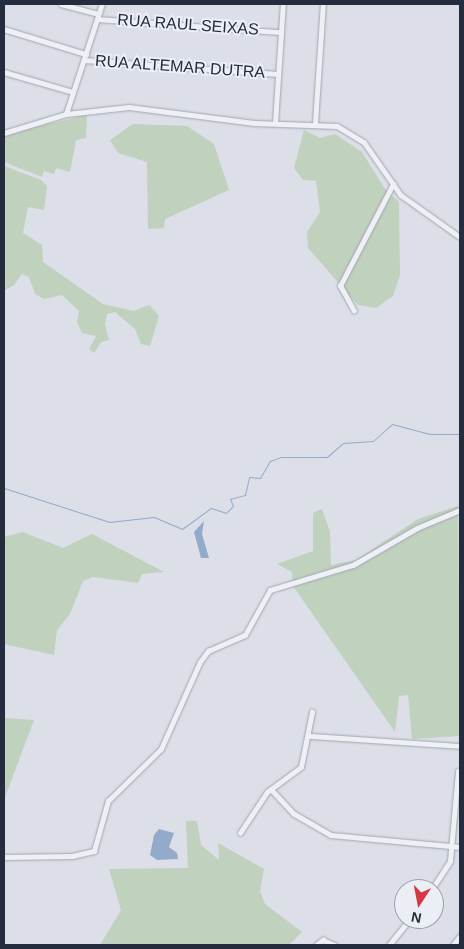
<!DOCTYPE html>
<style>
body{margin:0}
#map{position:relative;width:464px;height:949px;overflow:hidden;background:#dcdfe7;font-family:Arial,sans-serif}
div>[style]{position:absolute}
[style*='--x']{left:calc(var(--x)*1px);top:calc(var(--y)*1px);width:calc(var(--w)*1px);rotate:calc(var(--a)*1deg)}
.green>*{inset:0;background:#c0d1bd}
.water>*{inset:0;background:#94aaca}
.stream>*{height:1px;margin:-0.5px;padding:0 0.5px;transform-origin:0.5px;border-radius:0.5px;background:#94aaca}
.roads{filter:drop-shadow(0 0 1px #a1a6b1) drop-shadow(0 0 1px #a1a6b1)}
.street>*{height:4.5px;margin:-2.25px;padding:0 2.25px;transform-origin:2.25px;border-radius:2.25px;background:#eff0f5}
span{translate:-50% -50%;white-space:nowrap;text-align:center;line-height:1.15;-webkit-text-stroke:4px #ebeef5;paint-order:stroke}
.street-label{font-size:16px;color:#252c3e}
.frame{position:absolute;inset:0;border:5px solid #252c3e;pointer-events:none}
.north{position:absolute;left:394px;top:879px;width:50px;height:50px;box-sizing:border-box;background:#ebeef5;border:1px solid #9ca0ac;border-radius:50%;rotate:191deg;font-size:14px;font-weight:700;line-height:20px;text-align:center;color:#252c3e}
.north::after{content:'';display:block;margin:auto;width:18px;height:22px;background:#d53842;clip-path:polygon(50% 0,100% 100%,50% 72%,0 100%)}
</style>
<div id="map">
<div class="green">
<i style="clip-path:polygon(87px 115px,86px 138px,76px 140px,70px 172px,56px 168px,54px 174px,44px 171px,42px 177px,4px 162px,4px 137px,10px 133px)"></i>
<i style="clip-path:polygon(133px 124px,187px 126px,214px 144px,229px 190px,165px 219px,164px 228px,148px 229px,147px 162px,118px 153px,110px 140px)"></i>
<i style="clip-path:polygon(304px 130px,320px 138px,335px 134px,362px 152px,385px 189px,399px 202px,400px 275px,393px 296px,376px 308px,358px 305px,308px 248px,307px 232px,320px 212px,316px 181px,303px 180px,294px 168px)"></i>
<i style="clip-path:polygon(4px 166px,41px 180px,47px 186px,44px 210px,28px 207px,23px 233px,42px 245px,43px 262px,103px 304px,134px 311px,149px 305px,159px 316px,150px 346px,141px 344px,135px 329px,115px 312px,107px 314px,105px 325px,109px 340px,101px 342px,94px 353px,89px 349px,96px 336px,82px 333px,77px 322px,79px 311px,62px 295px,44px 299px,35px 294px,29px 277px,22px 274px,14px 285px,4px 291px)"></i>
<i style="clip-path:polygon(458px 506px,460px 736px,412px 739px,408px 695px,399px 696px,395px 732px,293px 586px,292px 572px,277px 564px,313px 551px,313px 513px,322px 509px,330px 532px,331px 565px,356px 560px,418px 519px)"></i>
<i style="clip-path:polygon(23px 532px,63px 548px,92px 534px,164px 572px,142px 574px,138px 583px,93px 577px,83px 581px,70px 614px,57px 630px,54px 655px,4px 644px,4px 537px)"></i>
<i style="clip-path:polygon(4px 718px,34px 720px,4px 800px)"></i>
<i style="clip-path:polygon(186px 821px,197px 821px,201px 845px,219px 860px,218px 843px,264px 869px,260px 891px,265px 904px,302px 932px,289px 945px,100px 945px,121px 910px,109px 869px,188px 868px)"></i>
</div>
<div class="water">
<i style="clip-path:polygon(204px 521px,202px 534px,209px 558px,201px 558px,194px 532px)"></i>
<i style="clip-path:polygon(159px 829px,174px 833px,169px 847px,177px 853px,178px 859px,157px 860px,150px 855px,154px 835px)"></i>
</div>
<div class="stream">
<i style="--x:4;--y:488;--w:110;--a:17.9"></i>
<i style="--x:109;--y:522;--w:45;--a:-6.3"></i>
<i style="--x:154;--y:517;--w:30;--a:23"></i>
<i style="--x:182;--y:529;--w:36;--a:-36"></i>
<i style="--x:211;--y:508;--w:16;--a:18"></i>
<i style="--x:226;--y:513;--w:10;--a:-45"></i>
<i style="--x:233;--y:506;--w:8;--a:-113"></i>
<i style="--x:230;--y:499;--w:16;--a:-15"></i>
<i style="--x:245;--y:495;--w:18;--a:-77"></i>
<i style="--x:249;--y:477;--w:11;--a:5"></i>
<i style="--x:260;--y:478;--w:20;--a:-60"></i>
<i style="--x:270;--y:461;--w:12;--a:-20"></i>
<i style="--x:281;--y:457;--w:46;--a:0"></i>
<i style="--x:327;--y:457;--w:21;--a:-41"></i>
<i style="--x:343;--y:443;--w:30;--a:-4"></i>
<i style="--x:373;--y:441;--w:25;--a:-42"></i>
<i style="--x:392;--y:424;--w:38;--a:15"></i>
<i style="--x:429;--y:434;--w:31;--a:0"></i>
<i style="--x:4;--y:945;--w:4;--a:0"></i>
</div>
<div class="roads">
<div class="street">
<i style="--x:61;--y:4;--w:38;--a:15"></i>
<i style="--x:97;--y:19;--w:183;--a:4.1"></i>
<i style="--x:4;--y:29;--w:86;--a:17"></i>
<i style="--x:84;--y:60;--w:194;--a:4.1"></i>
<i style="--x:4;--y:72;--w:72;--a:16.2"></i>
<i style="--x:66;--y:114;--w:116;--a:-71.9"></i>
<i style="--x:275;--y:123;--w:119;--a:-86.2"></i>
<i style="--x:315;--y:123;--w:119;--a:-86.2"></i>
<i style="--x:4;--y:133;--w:65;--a:-17"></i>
<i style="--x:66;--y:114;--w:63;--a:-6.3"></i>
<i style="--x:129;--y:107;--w:126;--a:7.3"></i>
<i style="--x:254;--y:123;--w:83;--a:2.1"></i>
<i style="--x:337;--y:126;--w:31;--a:31"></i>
<i style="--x:364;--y:142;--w:65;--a:55.1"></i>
<i style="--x:401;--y:195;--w:72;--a:35.4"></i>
<i style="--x:354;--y:311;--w:29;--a:-119"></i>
<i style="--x:340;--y:286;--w:115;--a:-62.5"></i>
<i style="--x:310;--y:736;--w:150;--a:3.8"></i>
<i style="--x:271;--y:789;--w:33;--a:47"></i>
<i style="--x:293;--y:813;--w:44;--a:30.1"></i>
<i style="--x:331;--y:835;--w:130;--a:5.3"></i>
<i style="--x:240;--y:833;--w:49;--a:-56.6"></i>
<i style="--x:267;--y:792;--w:42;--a:-36.3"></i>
<i style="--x:301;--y:767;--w:56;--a:-78.7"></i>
<i style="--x:4;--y:857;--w:68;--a:-0.8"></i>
<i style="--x:72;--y:856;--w:23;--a:-13"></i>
<i style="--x:94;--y:851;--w:52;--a:-74.4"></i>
<i style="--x:108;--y:801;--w:74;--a:-44.5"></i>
<i style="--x:161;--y:749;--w:95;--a:-65.9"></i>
<i style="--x:200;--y:662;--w:14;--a:-54"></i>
<i style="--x:208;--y:651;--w:40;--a:-23.4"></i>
<i style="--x:245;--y:635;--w:51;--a:-60.9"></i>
<i style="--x:270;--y:590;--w:87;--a:-16.8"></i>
<i style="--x:353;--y:565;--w:74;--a:-30"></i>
<i style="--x:417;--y:528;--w:47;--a:-22.7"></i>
<i style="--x:432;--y:889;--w:33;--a:-57"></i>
<i style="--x:450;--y:861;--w:90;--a:-84.9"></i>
<i style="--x:316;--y:945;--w:9;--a:-36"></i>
<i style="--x:323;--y:940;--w:13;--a:23"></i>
<i style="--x:389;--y:945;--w:33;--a:-51"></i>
<i style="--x:453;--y:945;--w:11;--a:-52"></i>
</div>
</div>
<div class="street-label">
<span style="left:188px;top:25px;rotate:4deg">RUA RAUL SEIXAS</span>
<span style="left:180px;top:67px;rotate:4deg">RUA ALTEMAR DUTRA</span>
</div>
<div class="frame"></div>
<div class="north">N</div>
</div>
